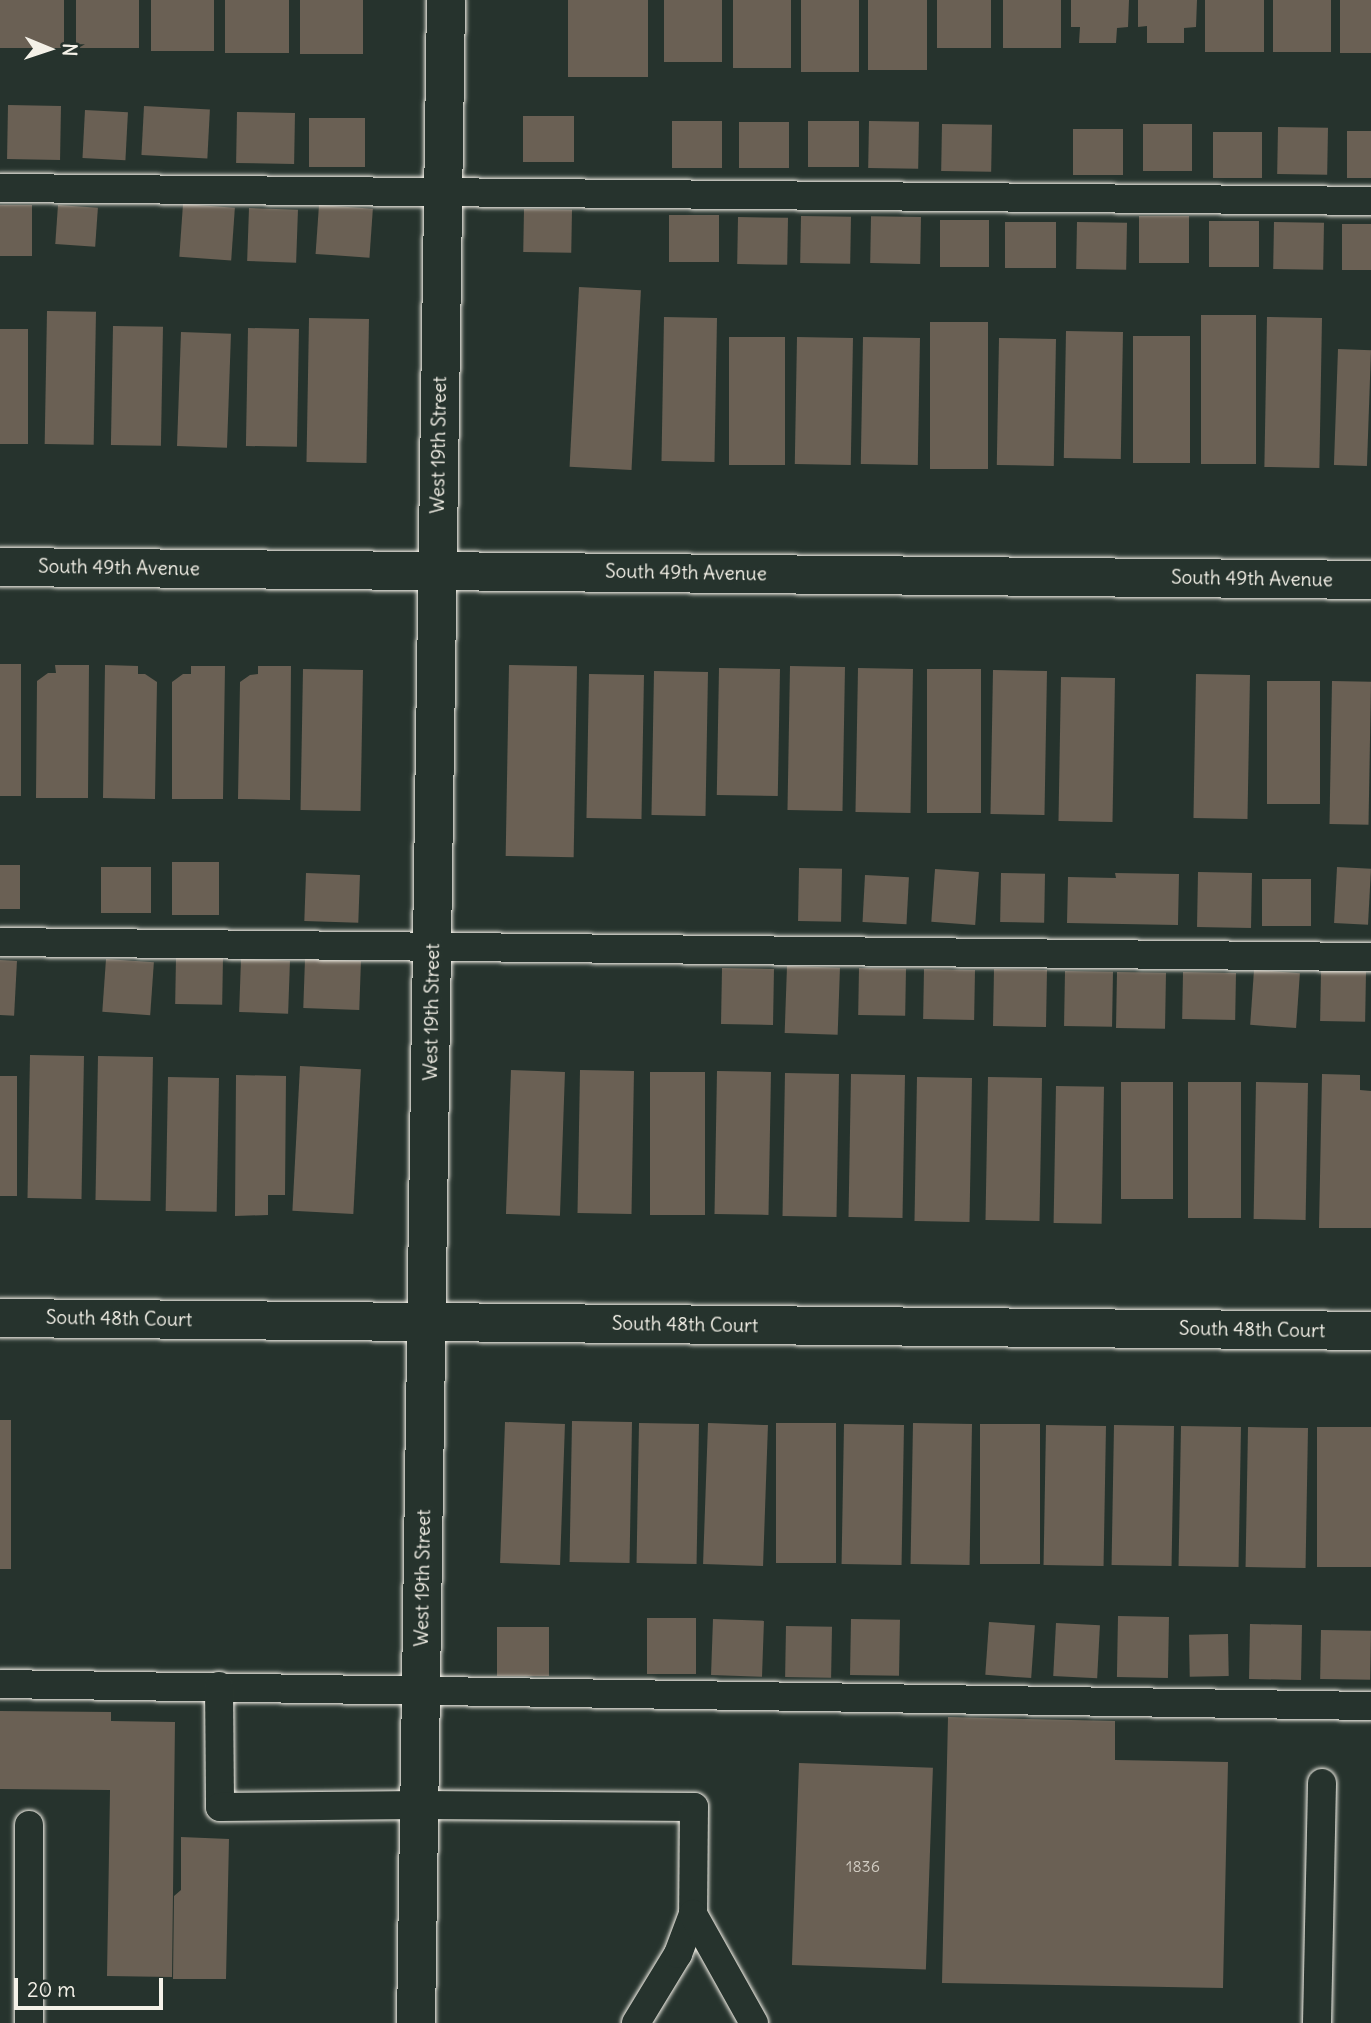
<!DOCTYPE html>
<style>
body{margin:0}
#map{position:relative;width:1371px;height:2023px;overflow:hidden;background:#26332d;font-family:Delius,sans-serif}
div>[style]{position:absolute}
[style*='--x']{left:calc(var(--x)*1px);top:calc(var(--y)*1px);width:calc(var(--w)*1px);rotate:calc(var(--a)*1deg)}
.building>*{inset:0;background:#6a6054;transform-origin:0 0}
.roads{filter:drop-shadow(0 0 2px #f4f1e8) drop-shadow(0 0 2px #f4f1e8)}
.service>*{height:28px;margin:-14px;padding:0 14px;transform-origin:14px;border-radius:14px;background:#26332d}
.minor>*{height:38px;margin:-19px;padding:0 19px;transform-origin:19px;border-radius:19px;background:#26332d}
span{translate:-50% -50%;white-space:nowrap;text-align:center;line-height:1.15;-webkit-text-stroke:6px #26332d;paint-order:stroke}
.number-label{font-size:16px;color:#d2cdc3}
.number-label span{-webkit-text-stroke-width:0}
.street-label{font-size:19px;color:#f4f1e8}
.north{position:absolute;left:14px;top:14px;width:70px;height:70px;-webkit-text-stroke:5px #26332d;paint-order:stroke;rotate:92deg;font-size:19px;font-weight:700;line-height:28px;text-align:center;color:#f4f1e8}
.north::after{content:'';display:block;margin:auto;width:24px;height:32px;background:#f4f1e8;clip-path:polygon(50% 0,100% 100%,50% 72%,0 100%)}
.scale{position:absolute;left:14px;top:1978px;width:149px;height:32px;box-sizing:border-box;border:4px solid #f4f1e8;border-top:0;padding-left:9px;font-size:21px;line-height:24px;white-space:nowrap;color:#f4f1e8;-webkit-text-stroke:5px #26332d;paint-order:stroke}
</style>
<div id="map">
<div class="building">
<i style="left:0;top:0;width:64px;height:48px"></i>
<i style="left:76px;top:0;width:63px;height:48px"></i>
<i style="left:151px;top:0;width:63px;height:51px"></i>
<i style="left:225px;top:0;width:64px;height:53px"></i>
<i style="left:300px;top:0;width:63px;height:54px"></i>
<i style="left:568px;top:0;width:80px;height:77px"></i>
<i style="left:664px;top:0;width:58px;height:62px"></i>
<i style="left:733px;top:0;width:58px;height:68px"></i>
<i style="left:801px;top:0;width:58px;height:72px"></i>
<i style="left:868px;top:0;width:59px;height:70px"></i>
<i style="left:937px;top:0;width:54px;height:48px"></i>
<i style="left:1003px;top:0;width:58px;height:48px"></i>
<i style="clip-path:polygon(1071px 0,1129px 0,1128px 27px,1117px 28px,1116px 43px,1079px 43px,1080px 27px,1071px 27px)"></i>
<i style="clip-path:polygon(1138px 0,1197px 0,1196px 27px,1184px 28px,1184px 43px,1147px 43px,1147px 26px,1138px 27px)"></i>
<i style="left:1205px;top:0;width:59px;height:52px"></i>
<i style="left:1273px;top:0;width:58px;height:52px"></i>
<i style="left:1340px;top:0;width:31px;height:53px"></i>
<i style="left:8px;top:105px;width:53px;height:54px;rotate:1deg"></i>
<i style="left:144px;top:106px;width:66px;height:49px;rotate:3deg"></i>
<i style="left:85px;top:110px;width:43px;height:48px;rotate:3deg"></i>
<i style="left:237px;top:112px;width:58px;height:51px;rotate:1deg"></i>
<i style="left:523px;top:116px;width:51px;height:46px"></i>
<i style="left:309px;top:118px;width:56px;height:49px"></i>
<i style="left:722px;top:121px;width:47px;height:50px;rotate:90deg"></i>
<i style="left:808px;top:121px;width:51px;height:46px"></i>
<i style="left:869px;top:121px;width:50px;height:47px;rotate:1deg"></i>
<i style="left:739px;top:122px;width:50px;height:46px"></i>
<i style="left:942px;top:124px;width:50px;height:47px;rotate:1deg"></i>
<i style="left:1143px;top:124px;width:49px;height:47px"></i>
<i style="left:1278px;top:127px;width:50px;height:47px;rotate:1deg"></i>
<i style="left:1073px;top:129px;width:50px;height:46px"></i>
<i style="left:1347px;top:131px;width:24px;height:47px"></i>
<i style="left:1213px;top:132px;width:49px;height:46px"></i>
<i style="left:183px;top:204px;width:52px;height:53px;rotate:4deg"></i>
<i style="left:0;top:205px;width:32px;height:51px"></i>
<i style="left:58px;top:205px;width:40px;height:39px;rotate:4deg"></i>
<i style="left:319px;top:205px;width:54px;height:49px;rotate:4deg"></i>
<i style="left:249px;top:208px;width:49px;height:53px;rotate:2deg"></i>
<i style="left:524px;top:209px;width:48px;height:43px;rotate:1deg"></i>
<i style="left:669px;top:215px;width:50px;height:47px"></i>
<i style="left:801px;top:216px;width:50px;height:47px;rotate:1deg"></i>
<i style="left:1139px;top:216px;width:50px;height:47px"></i>
<i style="left:738px;top:217px;width:50px;height:47px;rotate:1deg"></i>
<i style="left:921px;top:217px;width:47px;height:50px;rotate:91deg"></i>
<i style="left:940px;top:220px;width:49px;height:47px"></i>
<i style="left:1209px;top:221px;width:50px;height:46px"></i>
<i style="left:1005px;top:222px;width:51px;height:46px"></i>
<i style="left:1077px;top:222px;width:50px;height:47px;rotate:1deg"></i>
<i style="left:1274px;top:222px;width:50px;height:47px;rotate:1deg"></i>
<i style="left:1342px;top:224px;width:29px;height:46px"></i>
<i style="left:579px;top:287px;width:62px;height:180px;rotate:3deg"></i>
<i style="left:47px;top:311px;width:49px;height:133px;rotate:1deg"></i>
<i style="left:1201px;top:315px;width:55px;height:149px"></i>
<i style="left:664px;top:317px;width:53px;height:144px;rotate:1deg"></i>
<i style="left:1267px;top:317px;width:55px;height:150px;rotate:1deg"></i>
<i style="left:309px;top:318px;width:60px;height:144px;rotate:1deg"></i>
<i style="left:930px;top:322px;width:58px;height:147px"></i>
<i style="left:113px;top:326px;width:50px;height:119px;rotate:1deg"></i>
<i style="left:248px;top:328px;width:51px;height:118px;rotate:1deg"></i>
<i style="left:0;top:329px;width:28px;height:115px"></i>
<i style="left:1066px;top:331px;width:57px;height:127px;rotate:1deg"></i>
<i style="left:181px;top:332px;width:50px;height:114px;rotate:2deg"></i>
<i style="left:1133px;top:336px;width:57px;height:127px"></i>
<i style="left:729px;top:337px;width:56px;height:128px"></i>
<i style="left:797px;top:337px;width:56px;height:127px;rotate:1deg"></i>
<i style="left:863px;top:337px;width:57px;height:127px;rotate:1deg"></i>
<i style="left:999px;top:338px;width:57px;height:127px;rotate:1deg"></i>
<i style="left:1338px;top:349px;width:33px;height:116px;rotate:2deg"></i>
<i style="left:0;top:664px;width:21px;height:132px"></i>
<i style="clip-path:polygon(55px 665px,89px 665px,88px 798px,36px 798px,37px 681px,48px 673px,56px 673px)"></i>
<i style="clip-path:polygon(105px 665px,138px 666px,138px 674px,145px 674px,157px 682px,155px 799px,103px 798px)"></i>
<i style="left:509px;top:665px;width:68px;height:191px;rotate:1deg"></i>
<i style="clip-path:polygon(191px 666px,225px 666px,223px 799px,172px 799px,172px 682px,183px 674px,191px 674px)"></i>
<i style="clip-path:polygon(258px 666px,291px 666px,290px 800px,238px 799px,240px 682px,250px 675px,258px 674px)"></i>
<i style="left:790px;top:666px;width:55px;height:144px;rotate:1deg"></i>
<i style="left:719px;top:668px;width:61px;height:127px;rotate:1deg"></i>
<i style="left:858px;top:668px;width:55px;height:144px;rotate:1deg"></i>
<i style="left:303px;top:669px;width:60px;height:141px;rotate:1deg"></i>
<i style="left:927px;top:669px;width:54px;height:144px"></i>
<i style="left:993px;top:670px;width:54px;height:144px;rotate:1deg"></i>
<i style="left:654px;top:671px;width:54px;height:144px;rotate:1deg"></i>
<i style="left:589px;top:674px;width:55px;height:144px;rotate:1deg"></i>
<i style="left:1196px;top:674px;width:54px;height:144px;rotate:1deg"></i>
<i style="left:1061px;top:677px;width:54px;height:144px;rotate:1deg"></i>
<i style="left:1267px;top:681px;width:53px;height:123px"></i>
<i style="left:1332px;top:681px;width:39px;height:143px;rotate:1deg"></i>
<i style="left:172px;top:862px;width:47px;height:53px"></i>
<i style="left:0;top:865px;width:20px;height:44px"></i>
<i style="left:101px;top:867px;width:50px;height:46px"></i>
<i style="left:1337px;top:867px;width:34px;height:56px;rotate:3deg"></i>
<i style="left:799px;top:868px;width:43px;height:53px;rotate:1deg"></i>
<i style="left:935px;top:869px;width:44px;height:53px;rotate:4deg"></i>
<i style="left:1198px;top:872px;width:54px;height:55px;rotate:1deg"></i>
<i style="left:306px;top:873px;width:54px;height:48px;rotate:2deg"></i>
<i style="left:1001px;top:873px;width:44px;height:49px;rotate:1deg"></i>
<i style="clip-path:polygon(1115px 873px,1179px 874px,1178px 925px,1067px 923px,1068px 877px,1116px 878px)"></i>
<i style="left:865px;top:875px;width:44px;height:47px;rotate:3deg"></i>
<i style="left:1311px;top:879px;width:47px;height:49px;rotate:90deg"></i>
<i style="left:176px;top:957px;width:47px;height:47px;rotate:1deg"></i>
<i style="left:106px;top:959px;width:48px;height:53px;rotate:4deg"></i>
<i style="left:241px;top:959px;width:49px;height:53px;rotate:2deg"></i>
<i style="left:305px;top:959px;width:56px;height:49px;rotate:2deg"></i>
<i style="left:0;top:960px;width:17px;height:55px;rotate:3deg"></i>
<i style="left:787px;top:966px;width:53px;height:67px;rotate:2deg"></i>
<i style="left:722px;top:968px;width:52px;height:56px;rotate:1deg"></i>
<i style="left:859px;top:968px;width:47px;height:47px;rotate:1deg"></i>
<i style="left:924px;top:969px;width:51px;height:50px;rotate:1deg"></i>
<i style="left:994px;top:969px;width:53px;height:57px;rotate:1deg"></i>
<i style="left:1254px;top:970px;width:46px;height:55px;rotate:4deg"></i>
<i style="left:1065px;top:971px;width:48px;height:55px;rotate:1deg"></i>
<i style="left:1321px;top:971px;width:45px;height:50px;rotate:1deg"></i>
<i style="left:1117px;top:972px;width:49px;height:56px;rotate:1deg"></i>
<i style="left:1183px;top:972px;width:53px;height:47px;rotate:1deg"></i>
<i style="left:30px;top:1055px;width:54px;height:143px;rotate:1deg"></i>
<i style="left:98px;top:1056px;width:55px;height:144px;rotate:1deg"></i>
<i style="left:300px;top:1066px;width:61px;height:145px;rotate:3deg"></i>
<i style="left:511px;top:1070px;width:54px;height:144px;rotate:2deg"></i>
<i style="left:580px;top:1070px;width:54px;height:143px;rotate:1deg"></i>
<i style="left:717px;top:1071px;width:54px;height:143px;rotate:1deg"></i>
<i style="left:650px;top:1072px;width:55px;height:143px"></i>
<i style="left:785px;top:1073px;width:54px;height:143px;rotate:1deg"></i>
<i style="left:851px;top:1074px;width:54px;height:143px;rotate:1deg"></i>
<i style="clip-path:polygon(1322px 1074px,1360px 1075px,1360px 1090px,1371px 1091px,1371px 1228px,1319px 1228px)"></i>
<i style="clip-path:polygon(236px 1075px,286px 1076px,285px 1195px,268px 1195px,268px 1215px,235px 1216px)"></i>
<i style="left:0;top:1076px;width:17px;height:120px"></i>
<i style="left:168px;top:1077px;width:51px;height:134px;rotate:1deg"></i>
<i style="left:917px;top:1077px;width:55px;height:144px;rotate:1deg"></i>
<i style="left:988px;top:1077px;width:54px;height:143px;rotate:1deg"></i>
<i style="left:1121px;top:1082px;width:52px;height:117px"></i>
<i style="left:1188px;top:1082px;width:53px;height:136px"></i>
<i style="left:1256px;top:1082px;width:52px;height:137px;rotate:1deg"></i>
<i style="left:1056px;top:1086px;width:48px;height:137px;rotate:1deg"></i>
<i style="left:0;top:1420px;width:11px;height:149px"></i>
<i style="left:572px;top:1421px;width:60px;height:141px;rotate:1deg"></i>
<i style="left:505px;top:1422px;width:60px;height:141px;rotate:2deg"></i>
<i style="left:639px;top:1423px;width:60px;height:140px;rotate:1deg"></i>
<i style="left:708px;top:1423px;width:60px;height:141px;rotate:2deg"></i>
<i style="left:776px;top:1423px;width:60px;height:140px"></i>
<i style="left:913px;top:1423px;width:59px;height:141px;rotate:1deg"></i>
<i style="left:844px;top:1424px;width:60px;height:140px;rotate:1deg"></i>
<i style="left:980px;top:1424px;width:60px;height:140px"></i>
<i style="left:1046px;top:1425px;width:60px;height:140px;rotate:1deg"></i>
<i style="left:1114px;top:1425px;width:60px;height:140px;rotate:1deg"></i>
<i style="left:1181px;top:1426px;width:60px;height:140px;rotate:1deg"></i>
<i style="left:1248px;top:1427px;width:60px;height:140px;rotate:1deg"></i>
<i style="left:1317px;top:1427px;width:54px;height:140px"></i>
<i style="left:1118px;top:1616px;width:51px;height:61px;rotate:1deg"></i>
<i style="left:647px;top:1618px;width:49px;height:56px"></i>
<i style="left:713px;top:1619px;width:51px;height:56px;rotate:2deg"></i>
<i style="left:851px;top:1619px;width:49px;height:56px;rotate:1deg"></i>
<i style="left:989px;top:1622px;width:46px;height:53px;rotate:4deg"></i>
<i style="left:1056px;top:1623px;width:44px;height:53px;rotate:3deg"></i>
<i style="left:1250px;top:1624px;width:52px;height:55px;rotate:1deg"></i>
<i style="left:786px;top:1626px;width:46px;height:51px;rotate:1deg"></i>
<i style="left:497px;top:1627px;width:52px;height:49px"></i>
<i style="left:1321px;top:1630px;width:50px;height:49px;rotate:1deg"></i>
<i style="left:1228px;top:1634px;width:42px;height:39px;rotate:89deg"></i>
<i style="clip-path:polygon(0 1711px,111px 1712px,111px 1721px,175px 1722px,172px 1977px,107px 1976px,110px 1790px,0 1789px)"></i>
<i style="clip-path:polygon(948px 1717px,1115px 1721px,1115px 1760px,1228px 1762px,1223px 1988px,942px 1983px)"></i>
<i style="left:799px;top:1763px;width:134px;height:202px;rotate:2deg"></i>
<i style="clip-path:polygon(181px 1837px,229px 1839px,226px 1979px,173px 1979px,174px 1896px,181px 1890px)"></i>
</div>
<div class="roads">
<div class="service">
<i style="--x:0;--y:188;--w:1371;--a:0.54"></i>
<i style="--x:0;--y:942;--w:1371;--a:0.63"></i>
<i style="--x:0;--y:1684;--w:1371;--a:0.92"></i>
<i style="--x:219;--y:1686;--w:121;--a:89.5"></i>
<i style="--x:220;--y:1807;--w:200;--a:-0.6"></i>
<i style="--x:420;--y:1805;--w:274;--a:0.4"></i>
<i style="--x:694;--y:1807;--w:107;--a:90.5"></i>
<i style="--x:29;--y:1825;--w:198;--a:90"></i>
<i style="--x:636;--y:2023;--w:81;--a:-58.7"></i>
<i style="--x:678;--y:1954;--w:43;--a:-69.4"></i>
<i style="--x:693;--y:1914;--w:125;--a:60.8"></i>
<i style="--x:1317;--y:2023;--w:240;--a:-88.8"></i>
</div>
<div class="minor">
<i style="--x:0;--y:567;--w:1371;--a:0.54"></i>
<i style="--x:0;--y:1318;--w:1371;--a:0.54"></i>
<i style="--x:416;--y:2023;--w:2023;--a:-89.15"></i>
</div>
</div>
<div class="number-label">
<span style="left:863px;top:1866px">1836</span>
</div>
<div class="street-label">
<span style="left:439px;top:445px;rotate:-89deg">West 19th Street</span>
<span style="left:119px;top:568px;rotate:1deg">South 49th Avenue</span>
<span style="left:686px;top:573px;rotate:1deg">South 49th Avenue</span>
<span style="left:1252px;top:579px;rotate:1deg">South 49th Avenue</span>
<span style="left:432px;top:1012px;rotate:-89deg">West 19th Street</span>
<span style="left:119px;top:1319px;rotate:1deg">South 48th Court</span>
<span style="left:685px;top:1325px;rotate:1deg">South 48th Court</span>
<span style="left:1252px;top:1330px;rotate:1deg">South 48th Court</span>
<span style="left:423px;top:1578px;rotate:-89deg">West 19th Street</span>
</div>
<div class="north">N</div>
<div class="scale">20 m</div>
</div>
